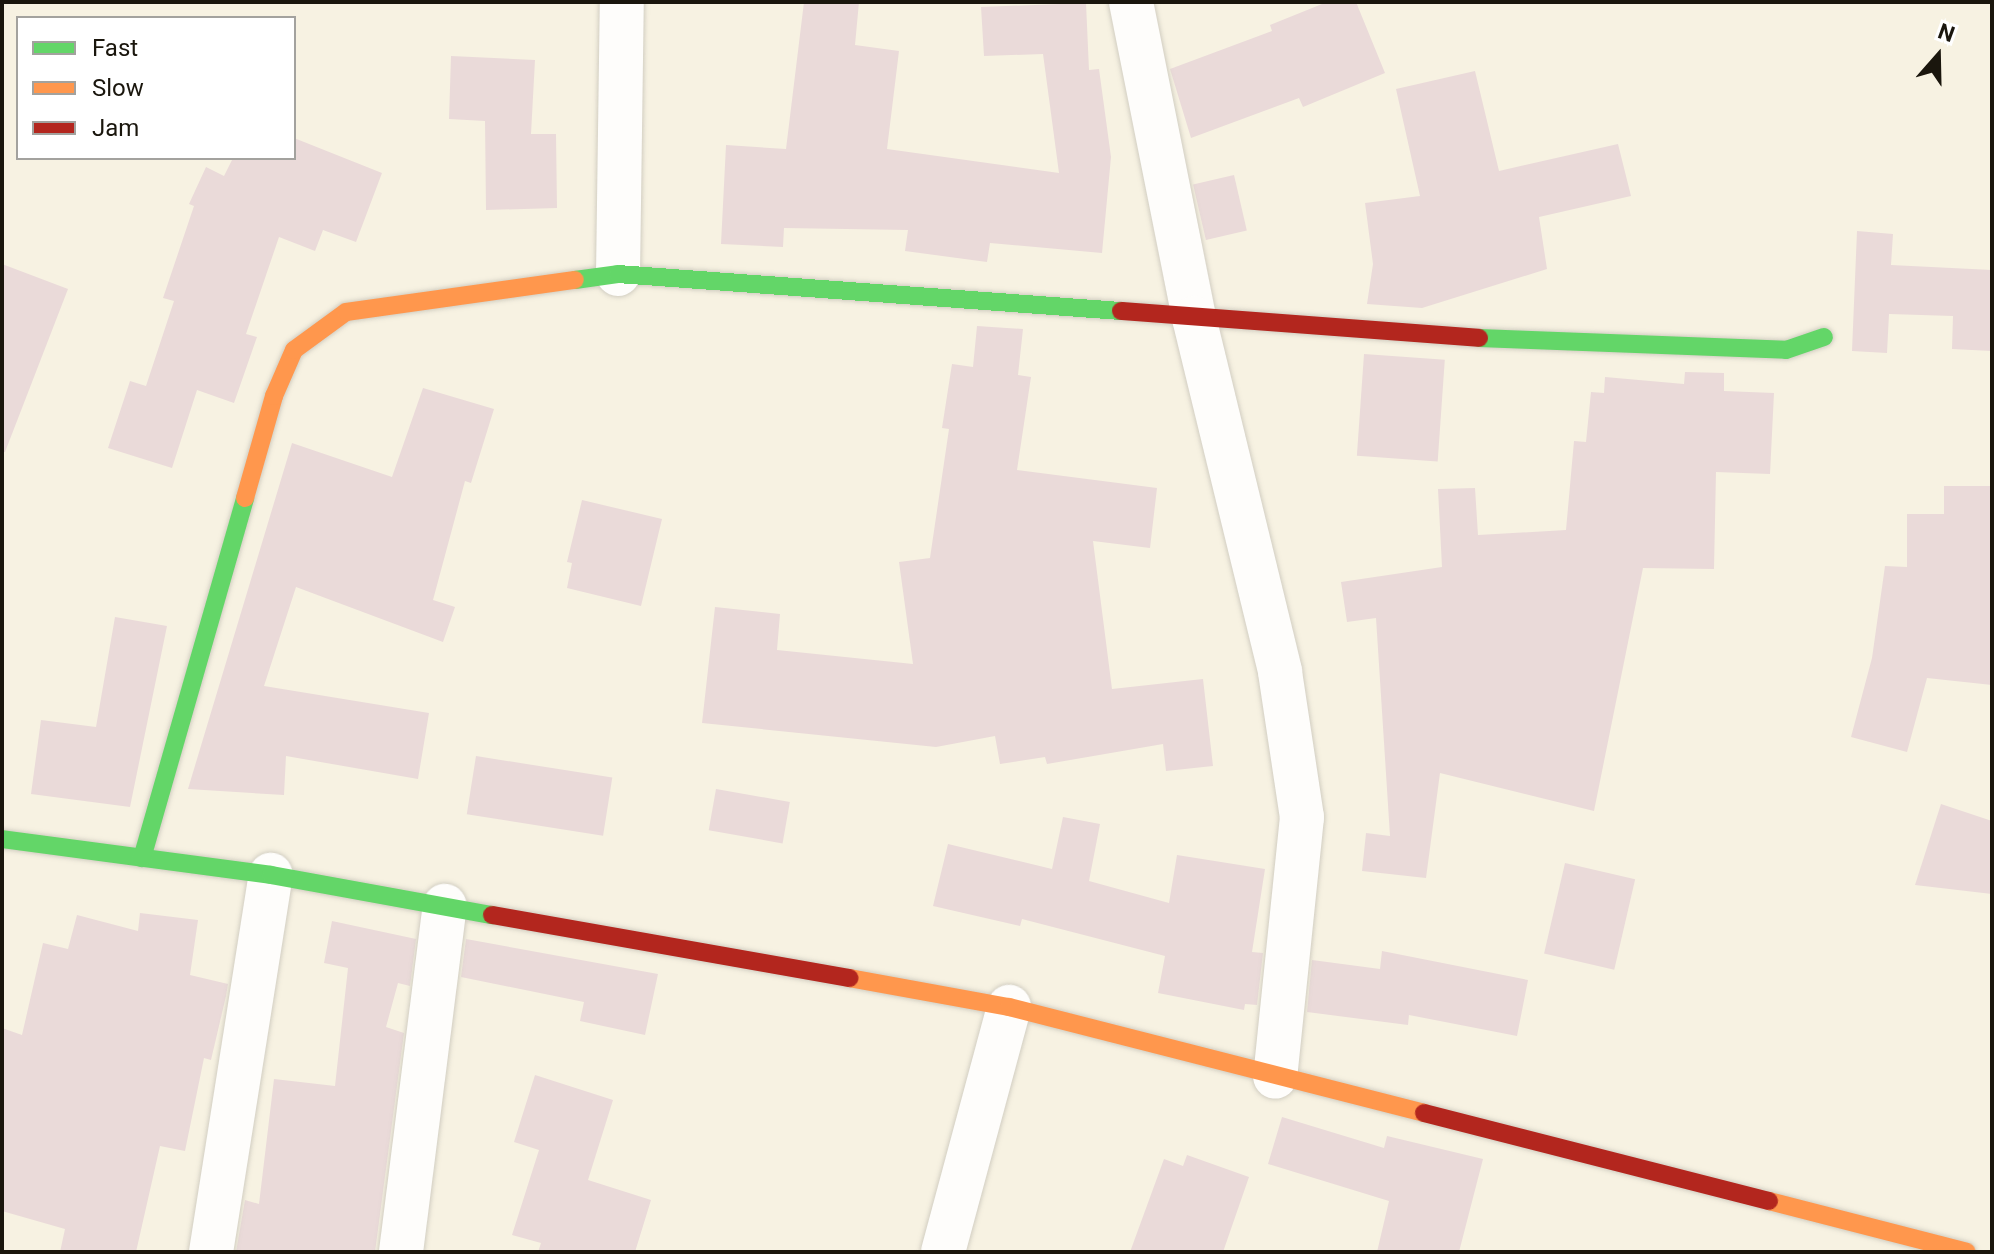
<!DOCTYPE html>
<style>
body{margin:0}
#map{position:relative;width:1994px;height:1254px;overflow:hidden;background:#f7f2e2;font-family:Roboto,sans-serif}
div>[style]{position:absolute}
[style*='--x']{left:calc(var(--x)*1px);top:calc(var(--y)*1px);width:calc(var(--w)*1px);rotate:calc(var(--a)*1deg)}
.building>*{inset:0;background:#eadad9;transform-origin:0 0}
.roads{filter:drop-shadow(0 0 2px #d2cec2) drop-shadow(0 0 2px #d2cec2)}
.street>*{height:44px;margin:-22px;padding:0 22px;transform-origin:22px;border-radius:22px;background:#fefdfb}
.fast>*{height:18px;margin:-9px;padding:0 9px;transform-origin:9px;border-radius:9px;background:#63d668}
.slow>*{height:18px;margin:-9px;padding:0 9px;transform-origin:9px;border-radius:9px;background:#ff974d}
.jam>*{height:18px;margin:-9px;padding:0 9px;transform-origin:9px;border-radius:9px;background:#b3261e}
span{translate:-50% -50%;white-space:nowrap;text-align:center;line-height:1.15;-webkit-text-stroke:7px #fff;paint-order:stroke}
.frame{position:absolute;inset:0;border:4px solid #1a160d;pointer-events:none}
.legend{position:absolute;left:16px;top:16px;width:280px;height:144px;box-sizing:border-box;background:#fff;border:2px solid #a3a29e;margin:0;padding:10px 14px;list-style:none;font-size:24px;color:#1a160d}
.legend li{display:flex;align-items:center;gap:16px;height:40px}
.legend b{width:40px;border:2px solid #a3a29e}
.north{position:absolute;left:1898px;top:16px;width:80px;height:80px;-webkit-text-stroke:6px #fff;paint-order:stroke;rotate:20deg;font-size:22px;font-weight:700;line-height:32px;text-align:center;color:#1a160d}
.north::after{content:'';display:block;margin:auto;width:28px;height:36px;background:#1a160d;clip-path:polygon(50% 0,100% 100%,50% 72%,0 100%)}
</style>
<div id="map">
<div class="building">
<i style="clip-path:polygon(804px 2px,859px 2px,855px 45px,899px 51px,887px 149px,1059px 173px,1043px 54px,984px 56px,981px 7px,1086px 3px,1089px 70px,1099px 69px,1111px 157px,1102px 253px,990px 243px,987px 262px,905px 251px,908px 230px,784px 228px,783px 247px,721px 244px,726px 145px,786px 149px)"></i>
<i style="clip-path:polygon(1327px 2px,1356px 2px,1385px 73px,1303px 107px,1299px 98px,1191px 138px,1170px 69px,1272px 31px,1270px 25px)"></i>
<i style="clip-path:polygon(451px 56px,535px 60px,531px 134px,556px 134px,557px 208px,486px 210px,485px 121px,449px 119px)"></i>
<i style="clip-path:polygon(1475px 71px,1499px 171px,1618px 144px,1631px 196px,1539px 217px,1547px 269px,1422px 308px,1367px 304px,1373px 264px,1365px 203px,1420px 196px,1396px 89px)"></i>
<i style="clip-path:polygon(294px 138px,382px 173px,356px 242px,323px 230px,315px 251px,279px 237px,246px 334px,257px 337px,234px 403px,197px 390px,172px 468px,108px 448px,130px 381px,146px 386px,174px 301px,163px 298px,194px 206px,189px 204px,206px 167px,224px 176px,233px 158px,294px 158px)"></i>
<i style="left:1234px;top:175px;width:57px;height:42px;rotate:77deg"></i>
<i style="clip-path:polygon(1857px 231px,1893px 234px,1891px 265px,1992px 270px,1992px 351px,1952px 349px,1953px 316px,1889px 314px,1887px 353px,1852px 351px)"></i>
<i style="clip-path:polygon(2px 264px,68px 289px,5px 452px,2px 452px)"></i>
<i style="clip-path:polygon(977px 326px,1023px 329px,1018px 375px,1031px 377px,1017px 470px,1157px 488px,1150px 548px,1093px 541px,1112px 689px,1203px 679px,1213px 766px,1166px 771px,1163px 744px,1047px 764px,1045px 757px,1000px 764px,995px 736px,936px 747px,702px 723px,715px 607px,780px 614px,777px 650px,913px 664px,899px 562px,930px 558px,949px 429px,942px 428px,952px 364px,973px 367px)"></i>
<i style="left:1364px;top:354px;width:81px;height:102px;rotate:4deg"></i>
<i style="clip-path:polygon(1685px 372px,1724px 373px,1724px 391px,1774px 393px,1770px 474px,1716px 472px,1714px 569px,1643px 568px,1594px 811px,1440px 773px,1426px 878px,1362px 871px,1366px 833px,1390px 836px,1376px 618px,1347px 622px,1341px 582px,1442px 567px,1438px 489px,1475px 488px,1478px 535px,1566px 530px,1574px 441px,1586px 442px,1591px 392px,1604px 393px,1605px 377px,1684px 384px)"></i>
<i style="clip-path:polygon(423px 388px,494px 409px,471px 483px,465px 481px,433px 600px,455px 607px,443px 642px,296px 587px,264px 686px,429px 713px,418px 779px,286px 756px,284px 795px,188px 789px,292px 443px,392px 477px)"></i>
<i style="clip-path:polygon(1944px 486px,1992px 486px,1992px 685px,1927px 678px,1907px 752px,1851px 737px,1872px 658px,1885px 566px,1907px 567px,1907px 514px,1944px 514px)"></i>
<i style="clip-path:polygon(582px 500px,662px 519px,641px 606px,567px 588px,572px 563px,567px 562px)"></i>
<i style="clip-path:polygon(115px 617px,167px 626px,130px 807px,31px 794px,41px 720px,96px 727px)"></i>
<i style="left:476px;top:756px;width:138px;height:59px;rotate:9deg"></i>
<i style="left:716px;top:789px;width:75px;height:42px;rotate:10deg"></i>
<i style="clip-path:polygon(1941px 804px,1992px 821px,1992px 894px,1915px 885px)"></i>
<i style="clip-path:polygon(1063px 817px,1100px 824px,1089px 881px,1169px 903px,1177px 855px,1265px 869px,1252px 952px,1263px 953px,1257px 1005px,1245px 1004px,1244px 1010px,1158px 993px,1165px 956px,1022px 919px,1020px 926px,933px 906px,948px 844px,1052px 869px)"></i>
<i style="left:1565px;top:863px;width:72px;height:93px;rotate:13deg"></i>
<i style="clip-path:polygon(140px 913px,198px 920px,190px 975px,228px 984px,226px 996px,211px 1060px,204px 1058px,185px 1151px,160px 1146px,136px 1252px,60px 1252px,65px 1229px,2px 1211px,2px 1028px,22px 1035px,43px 943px,68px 949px,77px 915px,138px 931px)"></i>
<i style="clip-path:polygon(332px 921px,416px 939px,410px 986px,398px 983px,386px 1027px,404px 1033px,375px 1252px,236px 1252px,245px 1200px,259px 1204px,274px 1079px,335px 1086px,348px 968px,324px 963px)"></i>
<i style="clip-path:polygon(466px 939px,658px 974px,645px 1035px,580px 1021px,584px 1002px,461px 977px)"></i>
<i style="clip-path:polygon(1382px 951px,1528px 980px,1517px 1036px,1409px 1015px,1408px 1025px,1307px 1012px,1312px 960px,1380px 969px)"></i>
<i style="clip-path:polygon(535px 1075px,613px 1100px,588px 1180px,651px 1200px,635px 1252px,538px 1252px,541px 1243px,512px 1235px,539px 1150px,514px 1142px)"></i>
<i style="clip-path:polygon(1282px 1117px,1384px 1148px,1387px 1136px,1483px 1159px,1459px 1252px,1377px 1252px,1389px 1201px,1268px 1164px)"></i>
<i style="clip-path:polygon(1187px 1155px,1249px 1177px,1223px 1252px,1130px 1252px,1164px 1159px,1183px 1166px)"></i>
</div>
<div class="roads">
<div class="street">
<i style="--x:1131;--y:2;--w:322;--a:78.7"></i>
<i style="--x:1194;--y:318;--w:364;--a:76.3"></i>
<i style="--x:1280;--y:672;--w:147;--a:81.4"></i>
<i style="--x:1302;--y:817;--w:261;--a:95.9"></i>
<i style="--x:618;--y:274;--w:272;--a:-89.2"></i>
<i style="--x:211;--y:1252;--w:382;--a:-81"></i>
<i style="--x:401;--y:1252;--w:349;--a:-82.8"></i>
<i style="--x:943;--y:1252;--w:254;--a:-74.9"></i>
</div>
<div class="fast">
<i style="--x:575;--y:280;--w:43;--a:-7.9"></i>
<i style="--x:618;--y:274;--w:504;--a:4.21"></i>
<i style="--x:1479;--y:338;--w:307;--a:2.2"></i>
<i style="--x:1786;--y:350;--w:40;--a:-18.9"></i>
<i style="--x:2;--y:839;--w:271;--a:7.6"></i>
<i style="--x:271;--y:875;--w:225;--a:10.3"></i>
<i style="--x:142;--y:858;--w:374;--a:-74"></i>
</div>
<div class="slow">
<i style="--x:245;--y:498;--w:106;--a:-74.1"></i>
<i style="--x:274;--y:396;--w:50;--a:-66.5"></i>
<i style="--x:294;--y:350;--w:64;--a:-36.2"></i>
<i style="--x:346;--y:312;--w:231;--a:-8"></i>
<i style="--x:849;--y:978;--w:163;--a:10.3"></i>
<i style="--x:1009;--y:1007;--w:428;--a:14.3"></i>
<i style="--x:1769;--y:1201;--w:204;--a:14.4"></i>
</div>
<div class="jam">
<i style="--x:1121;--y:311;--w:359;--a:4.3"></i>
<i style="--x:492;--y:915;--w:363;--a:10"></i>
<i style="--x:1424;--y:1113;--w:356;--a:14.3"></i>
</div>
</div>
<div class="frame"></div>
<ul class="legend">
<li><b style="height:10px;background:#63d668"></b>Fast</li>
<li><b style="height:10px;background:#ff974d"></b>Slow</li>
<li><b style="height:10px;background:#b3261e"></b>Jam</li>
</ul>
<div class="north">N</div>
</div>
